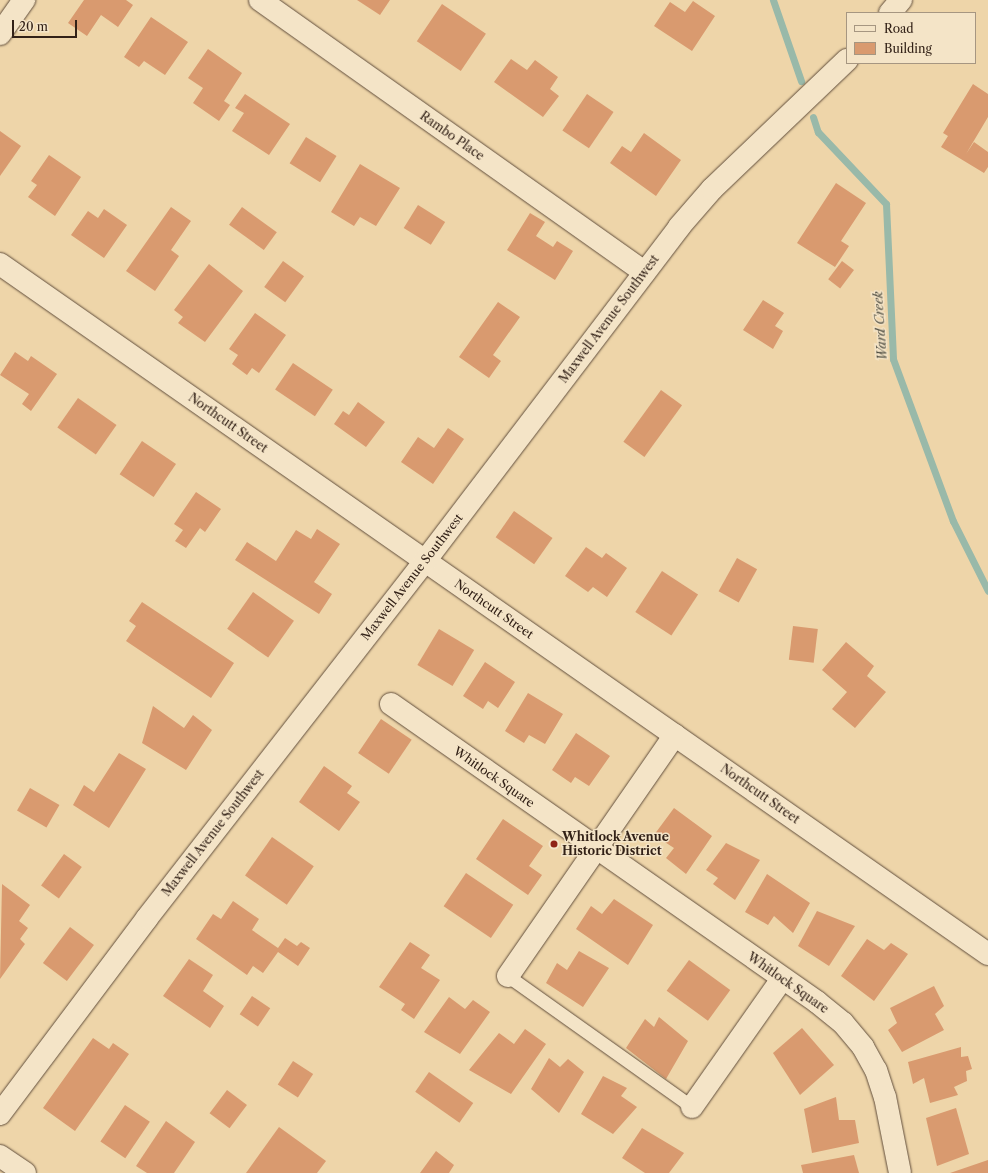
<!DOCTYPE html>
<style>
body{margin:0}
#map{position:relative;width:988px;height:1173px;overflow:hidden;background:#eed5a9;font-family:"Libre Caslon Text",serif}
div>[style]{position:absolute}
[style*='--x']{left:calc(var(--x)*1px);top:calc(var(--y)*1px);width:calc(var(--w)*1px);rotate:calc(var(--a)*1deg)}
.stream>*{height:7px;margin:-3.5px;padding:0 3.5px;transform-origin:3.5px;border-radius:3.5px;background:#99b9a9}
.building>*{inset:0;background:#d99a6f;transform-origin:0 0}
.roads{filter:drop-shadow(0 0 1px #614e3c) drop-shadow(0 0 1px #614e3c)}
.lane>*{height:13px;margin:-6.5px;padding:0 6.5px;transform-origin:6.5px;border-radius:6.5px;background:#f4e4c7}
.street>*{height:22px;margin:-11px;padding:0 11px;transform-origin:11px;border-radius:11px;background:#f4e4c7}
.dots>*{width:11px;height:11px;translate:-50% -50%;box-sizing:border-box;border:2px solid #f4e4c7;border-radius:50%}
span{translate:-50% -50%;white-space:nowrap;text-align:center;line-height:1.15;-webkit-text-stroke:3px #f4e4c7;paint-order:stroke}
.street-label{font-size:12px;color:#322117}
.poi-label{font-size:12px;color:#322117;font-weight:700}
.left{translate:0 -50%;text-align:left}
.water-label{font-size:13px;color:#514f43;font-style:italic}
.legend{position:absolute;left:846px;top:12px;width:130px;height:52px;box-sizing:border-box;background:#f4e4c7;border:1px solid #a69681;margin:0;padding:5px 7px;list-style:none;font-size:12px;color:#322117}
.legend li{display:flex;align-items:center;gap:8px;height:20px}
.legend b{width:20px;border:1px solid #a69681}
.scale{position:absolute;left:12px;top:20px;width:65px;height:18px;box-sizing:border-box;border:2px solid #322117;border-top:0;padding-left:5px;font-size:12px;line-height:14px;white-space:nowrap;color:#322117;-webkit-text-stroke:3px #f4e4c7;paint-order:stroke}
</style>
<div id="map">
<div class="stream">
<i style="--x:773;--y:0;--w:86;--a:70.9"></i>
<i style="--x:813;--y:117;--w:16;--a:72"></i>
<i style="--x:818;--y:132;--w:99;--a:46.6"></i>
<i style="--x:886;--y:204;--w:155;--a:87.4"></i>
<i style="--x:893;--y:359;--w:173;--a:69.7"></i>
<i style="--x:953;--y:521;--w:78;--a:63.4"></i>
</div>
<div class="building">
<i style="clip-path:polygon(84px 0,126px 0,133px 5px,118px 27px,101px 15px,87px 36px,68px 23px)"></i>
<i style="clip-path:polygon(357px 0,390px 0,380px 15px)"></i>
<i style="clip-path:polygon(693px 1px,715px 16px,692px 51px,654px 26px,670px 2px,685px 12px)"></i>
<i style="left:442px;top:4px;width:53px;height:45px;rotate:34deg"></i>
<i style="clip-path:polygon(151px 17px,188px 42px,165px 75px,144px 61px,139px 67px,124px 57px)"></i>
<i style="clip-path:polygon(208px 49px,242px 73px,224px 101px,230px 105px,219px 121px,193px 103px,203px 88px,188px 78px)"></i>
<i style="clip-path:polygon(511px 59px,527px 70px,535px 60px,558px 77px,550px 89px,559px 96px,543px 117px,494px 82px)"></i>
<i style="clip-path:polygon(973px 84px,988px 94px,988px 117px,966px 154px,974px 142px,988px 152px,988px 167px,984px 173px,941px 147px,948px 136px,943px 133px)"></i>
<i style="clip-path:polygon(245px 94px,290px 124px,269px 155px,232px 131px,244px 113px,235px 108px)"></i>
<i style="left:587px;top:94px;width:32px;height:44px;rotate:34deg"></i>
<i style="clip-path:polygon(0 131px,21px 146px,0 176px)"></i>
<i style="clip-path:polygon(644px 133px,681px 160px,656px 196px,610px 163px,622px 146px,631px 152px)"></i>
<i style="left:306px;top:137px;width:36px;height:31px;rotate:32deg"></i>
<i style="clip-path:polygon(49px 155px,81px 177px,55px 216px,28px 197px,37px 185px,31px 181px)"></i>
<i style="clip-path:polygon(360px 164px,400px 188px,376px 226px,360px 217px,354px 226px,331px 212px)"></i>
<i style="clip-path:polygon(836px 183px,866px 203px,841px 241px,849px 246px,835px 267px,797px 243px)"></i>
<i style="left:418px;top:205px;width:32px;height:27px;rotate:32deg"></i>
<i style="clip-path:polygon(171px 207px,191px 221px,171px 250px,179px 256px,155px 291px,126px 271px)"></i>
<i style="left:242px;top:207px;width:43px;height:22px;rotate:36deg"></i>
<i style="clip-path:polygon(104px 209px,127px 225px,104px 258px,71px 235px,88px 211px,98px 218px)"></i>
<i style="clip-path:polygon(530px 213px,545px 222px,536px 236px,553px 247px,557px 241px,573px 251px,555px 280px,507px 250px)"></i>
<i style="left:283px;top:261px;width:26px;height:32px;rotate:36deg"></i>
<i style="left:842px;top:261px;width:15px;height:23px;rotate:37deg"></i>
<i style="clip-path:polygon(209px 264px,243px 291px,205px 342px,178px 323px,183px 317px,174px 310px)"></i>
<i style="clip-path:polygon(763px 300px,784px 313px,775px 326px,783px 331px,773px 349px,743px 330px)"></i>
<i style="clip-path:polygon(498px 302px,520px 317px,493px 355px,501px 361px,489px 378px,459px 357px)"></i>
<i style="clip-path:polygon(255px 313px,286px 335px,259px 373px,252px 368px,247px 375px,232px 364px,238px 355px,229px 349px)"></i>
<i style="clip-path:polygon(15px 352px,28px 361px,31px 356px,57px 374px,31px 411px,22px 404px,29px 394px,0 375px)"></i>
<i style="left:293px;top:363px;width:48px;height:32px;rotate:34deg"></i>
<i style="left:661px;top:390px;width:26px;height:64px;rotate:36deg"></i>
<i style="left:78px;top:398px;width:47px;height:36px;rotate:35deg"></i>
<i style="clip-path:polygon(358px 402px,385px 422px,366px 447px,334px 424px,343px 411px,349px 415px)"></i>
<i style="clip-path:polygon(448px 428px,464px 439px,433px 484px,401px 462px,418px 437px,434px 448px)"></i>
<i style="left:142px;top:441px;width:41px;height:40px;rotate:34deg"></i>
<i style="clip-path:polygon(196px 492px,221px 509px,205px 532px,200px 528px,186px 548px,175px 541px,183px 530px,174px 524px)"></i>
<i style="left:514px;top:511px;width:47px;height:32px;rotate:35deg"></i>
<i style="clip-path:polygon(317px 529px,340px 544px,314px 582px,332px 594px,319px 614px,235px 560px,247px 542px,276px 561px,296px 530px,311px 539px)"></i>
<i style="clip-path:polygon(586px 547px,602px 558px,606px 553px,627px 568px,607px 597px,593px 587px,588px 592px,565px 576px)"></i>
<i style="left:737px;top:558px;width:23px;height:38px;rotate:29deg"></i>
<i style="left:662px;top:571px;width:43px;height:49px;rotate:33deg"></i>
<i style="left:253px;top:592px;width:50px;height:45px;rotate:35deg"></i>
<i style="clip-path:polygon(142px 602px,234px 663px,211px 698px,126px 641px,136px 626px,129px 621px)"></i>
<i style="left:793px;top:626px;width:25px;height:34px;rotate:7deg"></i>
<i style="left:439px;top:629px;width:41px;height:42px;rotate:31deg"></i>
<i style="clip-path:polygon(846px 642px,874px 666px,867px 676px,886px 692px,855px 728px,832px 709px,847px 692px,822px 670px)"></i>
<i style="clip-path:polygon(485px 662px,515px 682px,498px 708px,488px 701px,483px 709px,463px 696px)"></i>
<i style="clip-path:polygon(528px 693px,563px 714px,545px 744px,529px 735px,524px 743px,505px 731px)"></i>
<i style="clip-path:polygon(153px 706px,184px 728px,193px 715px,212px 730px,186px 770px,142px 743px)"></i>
<i style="left:381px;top:719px;width:37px;height:41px;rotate:34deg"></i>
<i style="clip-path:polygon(576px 733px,610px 756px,589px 786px,575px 777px,571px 783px,552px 770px)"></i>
<i style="clip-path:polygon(119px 753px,146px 769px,109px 828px,73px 805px,84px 785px,94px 792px)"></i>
<i style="clip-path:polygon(324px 766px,352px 786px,347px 793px,360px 802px,339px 831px,299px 802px)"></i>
<i style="left:30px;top:788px;width:34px;height:26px;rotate:30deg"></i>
<i style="clip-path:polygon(674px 808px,712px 836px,686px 874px,666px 858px,674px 848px,654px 835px)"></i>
<i style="clip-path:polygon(503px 819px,543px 846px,529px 866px,542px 875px,528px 895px,476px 859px)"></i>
<i style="left:272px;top:837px;width:51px;height:47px;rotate:35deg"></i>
<i style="clip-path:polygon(726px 843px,760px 860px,735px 900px,713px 884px,718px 878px,706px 870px)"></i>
<i style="left:64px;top:854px;width:22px;height:39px;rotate:36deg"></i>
<i style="left:466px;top:873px;width:57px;height:40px;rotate:34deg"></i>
<i style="clip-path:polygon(767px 874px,810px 903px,793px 933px,774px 916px,768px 925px,745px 912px)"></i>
<i style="clip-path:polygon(2px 884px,30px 905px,19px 921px,28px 928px,20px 939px,25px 944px,0 979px)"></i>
<i style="clip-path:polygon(614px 899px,653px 925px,628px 965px,576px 929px,591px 906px,602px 914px)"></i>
<i style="clip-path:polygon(233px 901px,259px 919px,252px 930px,278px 948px,285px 938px,297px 946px,301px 942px,310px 948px,298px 966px,278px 952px,263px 973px,253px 966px,247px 975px,196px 939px,213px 914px,221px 919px)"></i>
<i style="clip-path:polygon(817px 911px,855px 926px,829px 966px,798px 946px)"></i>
<i style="left:70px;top:927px;width:30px;height:45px;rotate:37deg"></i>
<i style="clip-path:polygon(867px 939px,884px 950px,891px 943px,908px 954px,874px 1001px,841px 976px)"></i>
<i style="clip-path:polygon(410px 942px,430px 955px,421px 968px,440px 980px,414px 1019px,401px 1010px,405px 1004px,379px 987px)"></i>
<i style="clip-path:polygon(579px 951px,609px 968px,583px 1007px,546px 983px,557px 963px,567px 970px)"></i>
<i style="clip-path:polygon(189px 959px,213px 975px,203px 991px,224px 1006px,210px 1028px,163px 996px)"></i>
<i style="left:689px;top:960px;width:51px;height:38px;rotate:36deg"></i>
<i style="clip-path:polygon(934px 986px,944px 1006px,935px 1014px,944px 1030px,902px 1052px,888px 1030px,897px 1023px,890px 1008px)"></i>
<i style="left:252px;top:996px;width:22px;height:22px;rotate:34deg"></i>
<i style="clip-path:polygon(449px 997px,465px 1009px,473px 1000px,490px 1012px,460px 1054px,424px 1032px)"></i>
<i style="clip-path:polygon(659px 1017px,688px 1041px,666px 1079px,626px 1048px,645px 1019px,654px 1027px)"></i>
<i style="clip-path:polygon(802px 1028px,834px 1065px,800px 1095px,773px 1053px)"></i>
<i style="clip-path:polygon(525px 1029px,546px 1044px,511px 1094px,469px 1070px,499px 1033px,514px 1044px)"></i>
<i style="clip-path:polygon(93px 1038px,109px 1049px,113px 1043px,129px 1054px,75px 1131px,43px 1108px)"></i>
<i style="clip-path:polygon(961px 1047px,961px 1057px,968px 1056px,972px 1069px,966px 1071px,967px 1081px,954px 1087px,958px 1095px,930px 1103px,924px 1078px,913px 1084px,908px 1062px)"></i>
<i style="clip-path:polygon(549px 1058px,560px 1067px,568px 1059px,584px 1072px,559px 1113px,531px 1089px)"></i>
<i style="left:293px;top:1061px;width:24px;height:28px;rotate:33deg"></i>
<i style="left:429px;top:1072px;width:54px;height:24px;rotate:35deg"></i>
<i style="clip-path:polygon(603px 1076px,627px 1088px,621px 1096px,637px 1107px,613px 1134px,581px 1114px)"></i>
<i style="left:227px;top:1090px;width:25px;height:29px;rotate:37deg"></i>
<i style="clip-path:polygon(836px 1097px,839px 1120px,855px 1120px,859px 1143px,812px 1153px,804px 1109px)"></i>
<i style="left:125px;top:1105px;width:30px;height:44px;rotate:34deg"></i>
<i style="clip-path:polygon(956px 1108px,969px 1154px,937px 1166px,926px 1118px)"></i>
<i style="clip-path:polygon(166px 1121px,195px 1142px,174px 1173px,147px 1173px,136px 1166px)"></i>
<i style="clip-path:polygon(279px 1127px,326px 1161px,317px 1173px,246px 1173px)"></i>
<i style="clip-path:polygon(642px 1128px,684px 1153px,669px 1173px,645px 1173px,622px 1158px)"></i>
<i style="clip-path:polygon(436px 1151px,454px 1165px,449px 1173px,420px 1173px)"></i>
<i style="clip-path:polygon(854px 1155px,859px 1173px,803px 1173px,801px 1165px)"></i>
<i style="clip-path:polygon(988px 1160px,988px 1173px,950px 1173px)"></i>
</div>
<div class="roads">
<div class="lane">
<i style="--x:508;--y:976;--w:226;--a:35.4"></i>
</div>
<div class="street">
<i style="--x:260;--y:0;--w:471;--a:35.3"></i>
<i style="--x:890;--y:13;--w:17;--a:-50"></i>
<i style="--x:0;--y:34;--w:42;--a:-54.8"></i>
<i style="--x:0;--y:264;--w:1205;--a:34.93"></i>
<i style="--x:391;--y:704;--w:520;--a:34.97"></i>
<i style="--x:817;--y:1002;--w:33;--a:39"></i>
<i style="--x:843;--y:1023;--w:31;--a:50"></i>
<i style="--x:863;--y:1047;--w:26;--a:61"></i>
<i style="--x:876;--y:1070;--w:28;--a:72"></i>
<i style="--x:885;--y:1097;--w:77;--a:78.8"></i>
<i style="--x:508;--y:976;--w:293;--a:-55.3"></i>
<i style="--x:692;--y:1107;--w:156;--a:-54.9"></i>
<i style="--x:0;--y:1114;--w:245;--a:-53.1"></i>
<i style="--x:147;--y:918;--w:452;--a:-52.1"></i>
<i style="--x:425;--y:561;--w:420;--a:-52.7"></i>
<i style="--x:679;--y:227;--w:50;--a:-49"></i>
<i style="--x:712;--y:189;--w:187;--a:-43.7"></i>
<i style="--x:0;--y:1156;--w:30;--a:34"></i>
</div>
</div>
<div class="dots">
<i style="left:554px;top:844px;background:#8f2418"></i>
</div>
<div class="street-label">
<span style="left:452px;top:136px;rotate:35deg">Rambo Place</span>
<span style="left:609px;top:319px;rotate:-53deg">Maxwell Avenue Southwest</span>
<span style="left:228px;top:423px;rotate:35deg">Northcutt Street</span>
<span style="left:412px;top:577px;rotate:-52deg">Maxwell Avenue Southwest</span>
<span style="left:494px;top:609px;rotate:35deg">Northcutt Street</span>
<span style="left:494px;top:777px;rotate:35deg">Whitlock Square</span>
<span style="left:760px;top:794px;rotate:35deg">Northcutt Street</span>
<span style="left:213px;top:833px;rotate:-52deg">Maxwell Avenue Southwest</span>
<span style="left:788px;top:983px;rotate:35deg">Whitlock Square</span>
</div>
<div class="poi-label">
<span class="left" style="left:562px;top:844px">Whitlock Avenue<br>Historic District</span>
</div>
<div class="water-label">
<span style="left:880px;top:326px;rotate:-94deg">Ward Creek</span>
</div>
<ul class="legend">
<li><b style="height:5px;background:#f4e4c7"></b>Road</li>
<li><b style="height:11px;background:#d99a6f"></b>Building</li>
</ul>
<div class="scale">20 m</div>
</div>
